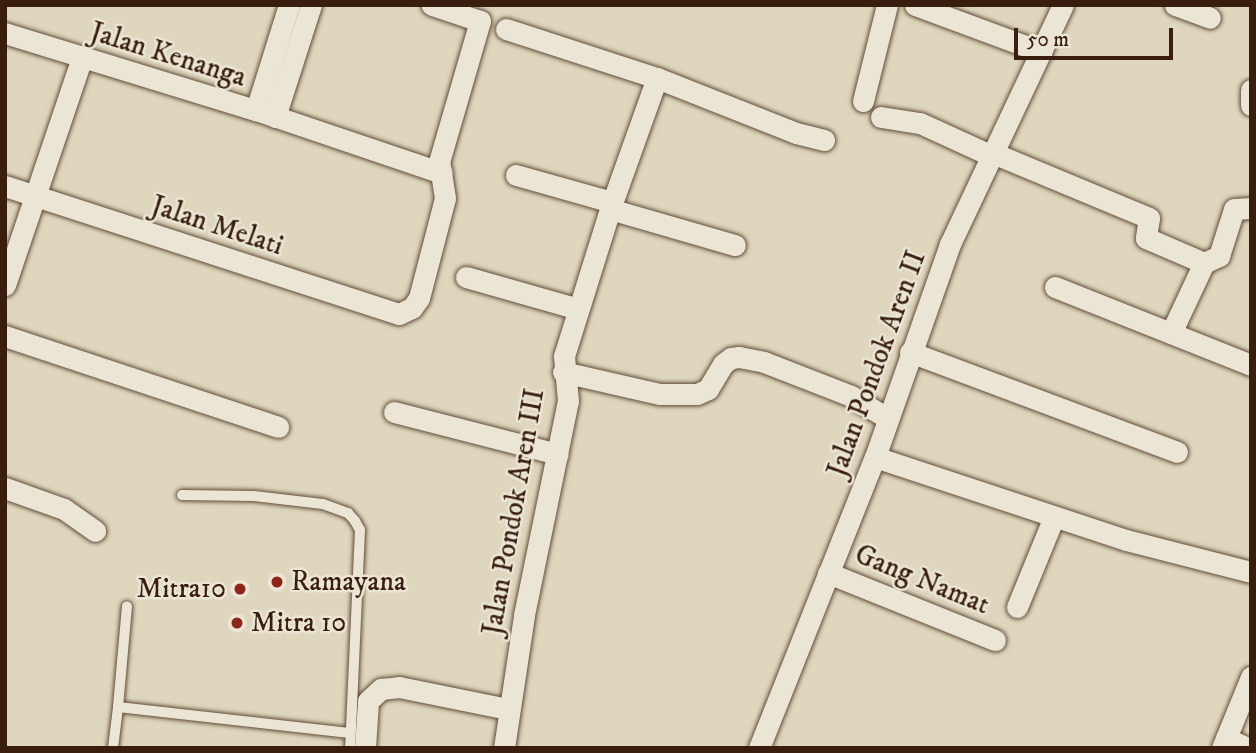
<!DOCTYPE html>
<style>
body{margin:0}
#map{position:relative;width:1256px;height:753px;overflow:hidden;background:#ded7bd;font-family:"IM FELL DW Pica",serif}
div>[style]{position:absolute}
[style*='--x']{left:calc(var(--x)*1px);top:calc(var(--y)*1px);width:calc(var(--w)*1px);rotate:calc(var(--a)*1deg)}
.roads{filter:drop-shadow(0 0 2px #634c39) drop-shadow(0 0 2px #634c39)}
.lane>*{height:10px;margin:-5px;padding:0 5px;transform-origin:5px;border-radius:5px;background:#eae5d4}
.street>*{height:21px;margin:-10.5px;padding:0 10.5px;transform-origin:10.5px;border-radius:10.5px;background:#eae5d4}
.dots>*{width:19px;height:19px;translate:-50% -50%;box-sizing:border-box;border:4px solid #eae5d4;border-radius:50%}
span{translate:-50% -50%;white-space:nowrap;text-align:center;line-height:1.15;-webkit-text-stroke:5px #eae5d4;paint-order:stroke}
.street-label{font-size:28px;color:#3a1e0d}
.poi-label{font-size:28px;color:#3a1e0d}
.left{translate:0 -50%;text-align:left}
.right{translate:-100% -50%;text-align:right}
.frame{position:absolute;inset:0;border:7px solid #3a1e0d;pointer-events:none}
.scale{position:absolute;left:1014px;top:28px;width:159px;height:32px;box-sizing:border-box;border:4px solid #3a1e0d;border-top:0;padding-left:9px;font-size:21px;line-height:24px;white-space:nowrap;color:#3a1e0d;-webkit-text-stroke:5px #eae5d4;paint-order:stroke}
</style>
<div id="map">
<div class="roads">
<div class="lane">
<i style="--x:182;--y:495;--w:72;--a:0.8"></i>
<i style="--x:254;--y:496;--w:69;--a:6.6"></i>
<i style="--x:323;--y:504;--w:27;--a:20"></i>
<i style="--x:348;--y:513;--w:11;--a:49"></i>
<i style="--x:355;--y:521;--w:10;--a:61"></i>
<i style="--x:360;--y:530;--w:218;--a:92.6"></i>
<i style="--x:118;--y:707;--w:101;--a:-84.9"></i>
<i style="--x:113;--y:748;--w:41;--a:-83"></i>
<i style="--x:118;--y:707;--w:233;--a:6.4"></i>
</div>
<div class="street">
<i style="--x:915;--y:5;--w:135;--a:20.3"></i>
<i style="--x:1175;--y:5;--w:37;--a:20"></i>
<i style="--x:506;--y:29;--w:159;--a:18"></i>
<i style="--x:5;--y:33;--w:263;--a:17.1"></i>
<i style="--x:256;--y:110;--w:196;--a:18.7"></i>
<i style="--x:1251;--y:90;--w:15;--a:90"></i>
<i style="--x:863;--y:101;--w:99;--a:-76"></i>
<i style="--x:256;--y:110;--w:110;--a:-72.6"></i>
<i style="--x:275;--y:117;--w:118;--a:-72.2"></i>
<i style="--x:881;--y:117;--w:39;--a:9"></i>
<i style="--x:920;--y:123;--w:79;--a:24.6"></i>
<i style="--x:993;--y:153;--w:169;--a:22.6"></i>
<i style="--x:1149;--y:218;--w:20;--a:99"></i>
<i style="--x:1146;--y:238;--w:63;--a:23.3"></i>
<i style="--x:516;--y:175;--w:100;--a:15.7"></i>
<i style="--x:5;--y:186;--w:414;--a:18"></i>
<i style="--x:399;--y:314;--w:14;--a:-25"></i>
<i style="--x:412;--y:308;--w:12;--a:-55"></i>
<i style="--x:419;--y:298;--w:103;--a:-75.4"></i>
<i style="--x:445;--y:198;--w:36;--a:-99"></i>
<i style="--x:439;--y:162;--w:147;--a:-73.8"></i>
<i style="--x:480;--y:21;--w:51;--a:-161.6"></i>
<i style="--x:610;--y:209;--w:130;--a:16.1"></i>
<i style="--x:1204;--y:263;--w:17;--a:-25"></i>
<i style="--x:1219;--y:256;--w:49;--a:-72.3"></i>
<i style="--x:1234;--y:209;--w:17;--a:-3"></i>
<i style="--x:466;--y:277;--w:116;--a:15.9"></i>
<i style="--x:5;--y:285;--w:240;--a:-71.3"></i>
<i style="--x:1055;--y:287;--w:211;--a:21.7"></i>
<i style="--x:1171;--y:333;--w:77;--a:-64.8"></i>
<i style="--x:5;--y:336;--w:288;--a:18.4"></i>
<i style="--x:910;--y:352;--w:285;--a:20.5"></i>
<i style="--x:563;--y:372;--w:99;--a:12.8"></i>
<i style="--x:660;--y:394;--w:37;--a:0"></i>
<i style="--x:697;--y:394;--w:12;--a:-24"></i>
<i style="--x:708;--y:389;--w:29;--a:-59"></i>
<i style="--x:723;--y:364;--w:10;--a:-37"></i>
<i style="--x:731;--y:358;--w:8;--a:-7"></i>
<i style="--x:739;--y:357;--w:25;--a:11"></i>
<i style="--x:764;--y:362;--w:93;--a:21.3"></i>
<i style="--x:851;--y:396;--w:42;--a:31.4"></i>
<i style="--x:394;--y:412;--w:169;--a:14.4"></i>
<i style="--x:875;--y:457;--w:264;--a:18.3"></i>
<i style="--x:1126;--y:540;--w:129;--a:14.4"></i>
<i style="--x:5;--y:488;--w:63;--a:19.6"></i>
<i style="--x:64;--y:509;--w:38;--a:35"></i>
<i style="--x:828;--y:573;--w:180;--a:21.9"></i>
<i style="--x:1017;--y:607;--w:97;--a:-67.7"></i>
<i style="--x:1226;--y:738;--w:23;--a:25"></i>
<i style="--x:365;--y:748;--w:47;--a:-86.3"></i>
<i style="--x:368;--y:701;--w:18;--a:-43"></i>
<i style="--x:381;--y:689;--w:18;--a:-6"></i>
<i style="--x:399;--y:687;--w:111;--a:11.4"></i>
<i style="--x:504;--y:748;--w:134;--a:-81.4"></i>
<i style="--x:524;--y:615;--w:218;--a:-78.4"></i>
<i style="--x:568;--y:401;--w:45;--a:-95.1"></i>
<i style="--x:564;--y:356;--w:154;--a:-72.6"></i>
<i style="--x:610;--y:209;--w:139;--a:-70.3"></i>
<i style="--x:657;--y:78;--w:149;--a:21.6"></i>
<i style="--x:796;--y:133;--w:29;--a:14"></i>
<i style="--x:759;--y:748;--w:313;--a:-68.3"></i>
<i style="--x:875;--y:457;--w:226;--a:-70.6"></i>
<i style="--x:950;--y:244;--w:264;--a:-64.7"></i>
<i style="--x:1222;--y:748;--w:77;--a:-67.8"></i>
</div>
</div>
<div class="dots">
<i style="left:277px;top:582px;background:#8f2418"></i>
<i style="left:240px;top:589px;background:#8f2418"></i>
<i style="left:237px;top:623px;background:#8f2418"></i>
</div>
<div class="street-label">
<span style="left:168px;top:55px;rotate:17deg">Jalan Kenanga</span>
<span style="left:217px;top:226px;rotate:18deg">Jalan Melati</span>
<span style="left:877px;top:364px;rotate:-70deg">Jalan Pondok Aren II</span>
<span style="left:514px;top:512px;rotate:-80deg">Jalan Pondok Aren III</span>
<span style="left:922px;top:580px;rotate:22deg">Gang Namat</span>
</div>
<div class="poi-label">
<span class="left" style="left:291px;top:582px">Ramayana</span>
<span class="right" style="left:226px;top:589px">Mitra10</span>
<span class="left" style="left:251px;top:623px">Mitra 10</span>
</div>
<div class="frame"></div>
<div class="scale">50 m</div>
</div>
